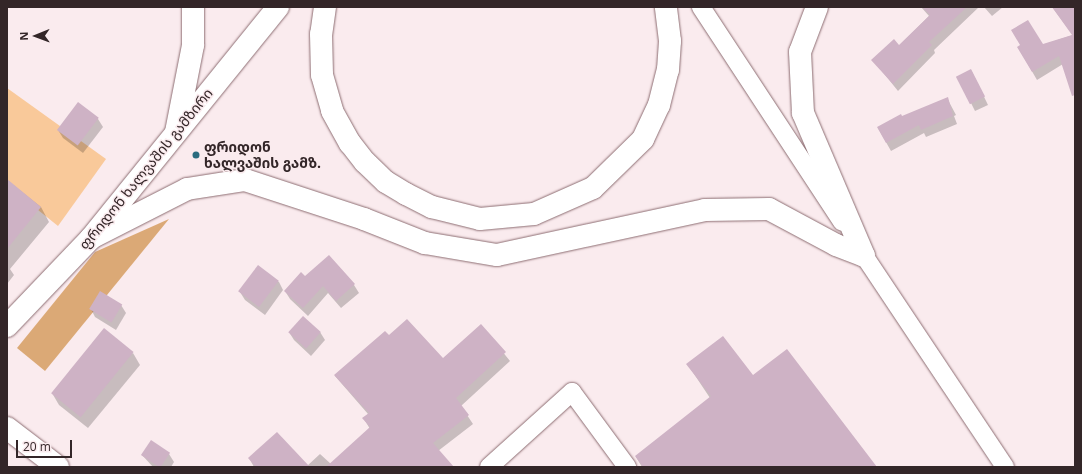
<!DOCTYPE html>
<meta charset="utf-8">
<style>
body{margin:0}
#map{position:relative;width:1082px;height:474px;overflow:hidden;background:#faebee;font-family:"Open Sans","Noto Sans Georgian",sans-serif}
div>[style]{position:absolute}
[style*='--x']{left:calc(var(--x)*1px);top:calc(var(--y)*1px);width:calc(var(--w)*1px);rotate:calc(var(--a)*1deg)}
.green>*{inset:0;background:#f9c99a}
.forest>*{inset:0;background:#dba976}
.shadow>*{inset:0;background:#0003}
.building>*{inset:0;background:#ceb2c5;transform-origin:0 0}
.roads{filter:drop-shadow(0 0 1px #8d6d72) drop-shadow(0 0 1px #8d6d72)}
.street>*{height:18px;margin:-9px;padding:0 9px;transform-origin:9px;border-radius:9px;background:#fff}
.secondary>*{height:22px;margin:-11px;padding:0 11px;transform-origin:11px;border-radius:11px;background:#fff}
.highway>*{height:22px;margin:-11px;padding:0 11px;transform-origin:11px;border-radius:11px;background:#fff}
.dots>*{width:11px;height:11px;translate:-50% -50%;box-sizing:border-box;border:2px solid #faebee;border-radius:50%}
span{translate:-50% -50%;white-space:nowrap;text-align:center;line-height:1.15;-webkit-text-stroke:3px #faebee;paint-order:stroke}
.poi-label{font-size:14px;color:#332628;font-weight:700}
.left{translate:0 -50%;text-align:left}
.street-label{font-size:14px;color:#332628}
.frame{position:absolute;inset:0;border:8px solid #332628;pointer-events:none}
.north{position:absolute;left:16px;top:16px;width:40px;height:40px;-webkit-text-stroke:3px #faebee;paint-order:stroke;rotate:269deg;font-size:11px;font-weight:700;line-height:16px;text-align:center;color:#332628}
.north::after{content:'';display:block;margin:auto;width:14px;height:18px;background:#332628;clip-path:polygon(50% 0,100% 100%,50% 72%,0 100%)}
.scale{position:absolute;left:16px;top:440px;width:56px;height:18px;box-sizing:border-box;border:2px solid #332628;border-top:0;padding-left:5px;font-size:12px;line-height:14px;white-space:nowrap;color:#332628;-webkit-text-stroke:3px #faebee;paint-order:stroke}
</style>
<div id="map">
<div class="green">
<i style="clip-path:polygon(7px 88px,106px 159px,58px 226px,7px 185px)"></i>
</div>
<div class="forest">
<i style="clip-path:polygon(169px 219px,45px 371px,17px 348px,95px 252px)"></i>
</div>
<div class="shadow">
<i style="clip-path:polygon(921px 7px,979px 7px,934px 50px,935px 53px,898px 91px,873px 60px,899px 46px,929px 16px)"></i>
<i style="clip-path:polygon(984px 7px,1003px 7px,992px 16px)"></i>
<i style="clip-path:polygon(1052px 7px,1075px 7px,1075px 78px,1063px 64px,1037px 80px,1018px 47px,1042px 45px,1073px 35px)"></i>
<i style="clip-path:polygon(971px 70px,988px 105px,975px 111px,971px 103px)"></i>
<i style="clip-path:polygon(947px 98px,956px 115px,954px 116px,957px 124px,926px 137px,924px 133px,891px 151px,878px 128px)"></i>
<i style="clip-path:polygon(78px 104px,98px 119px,103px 127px,83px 153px,63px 138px,58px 130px)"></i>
<i style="clip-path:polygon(7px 180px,41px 207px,49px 222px,10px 269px,14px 275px,7px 284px)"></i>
<i style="clip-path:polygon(258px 267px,279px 282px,283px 290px,265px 315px,245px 300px,240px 292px)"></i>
<i style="clip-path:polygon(305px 277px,354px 285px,359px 293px,341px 308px,328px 293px,308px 316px,290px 299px,285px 291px)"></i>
<i style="clip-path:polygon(121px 305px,126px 313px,116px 330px,95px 317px,91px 309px)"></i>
<i style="clip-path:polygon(481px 325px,510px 361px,461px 406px,473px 424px,438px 451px,452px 467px,254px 467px,249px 458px,307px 466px,320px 454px,331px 464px,370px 429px,364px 419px,368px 414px,335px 376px,389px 337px,443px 359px)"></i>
<i style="clip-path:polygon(289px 332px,320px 332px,325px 340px,311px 356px,294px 340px)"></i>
<i style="clip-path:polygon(133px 353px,140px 365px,88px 428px,59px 405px,52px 393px)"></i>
<i style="clip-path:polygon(688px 365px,753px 377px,876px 467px,642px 467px,636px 457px,710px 398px)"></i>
<i style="clip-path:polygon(169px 454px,174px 462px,171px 467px,153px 467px,142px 455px)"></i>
</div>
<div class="building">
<i style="clip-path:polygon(922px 7px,967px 7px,929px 42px,932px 45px,893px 84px,871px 60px,894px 39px,899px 45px,930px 15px)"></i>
<i style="clip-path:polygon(1052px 7px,1075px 7px,1075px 95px,1072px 96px,1059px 56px,1032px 72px,1017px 47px,1020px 45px,1011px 30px,1028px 20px,1043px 44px,1072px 35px)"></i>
<i style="left:971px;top:69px;width:31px;height:17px;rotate:63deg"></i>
<i style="clip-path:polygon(948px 97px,953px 116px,921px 130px,919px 125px,886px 143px,877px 127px,901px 114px,902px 116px)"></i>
<i style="left:78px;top:102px;width:26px;height:35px;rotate:37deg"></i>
<i style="clip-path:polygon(7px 179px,41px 207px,7px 249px)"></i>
<i style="clip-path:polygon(329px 255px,355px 284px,336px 301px,323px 286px,303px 308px,284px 291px,301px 272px,305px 276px)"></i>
<i style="left:258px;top:265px;width:26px;height:33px;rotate:37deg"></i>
<i style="left:100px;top:291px;width:26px;height:21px;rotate:31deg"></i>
<i style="left:303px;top:316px;width:24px;height:22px;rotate:42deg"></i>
<i style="clip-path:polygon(407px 319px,443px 358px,481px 324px,506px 352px,456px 398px,469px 415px,433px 443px,454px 467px,326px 467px,370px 427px,362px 418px,369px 413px,334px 375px,385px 331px,389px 335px)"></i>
<i style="left:104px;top:328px;width:38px;height:84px;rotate:39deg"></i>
<i style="clip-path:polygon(723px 336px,753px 375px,787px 349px,877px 467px,643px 467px,635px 456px,711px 396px,686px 364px)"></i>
<i style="clip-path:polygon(277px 432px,310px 467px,256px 467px,248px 458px)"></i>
<i style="left:151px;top:440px;width:23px;height:18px;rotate:34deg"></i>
</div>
<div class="roads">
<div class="street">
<i style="--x:701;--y:7;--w:257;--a:56.7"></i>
<i style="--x:857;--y:245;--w:267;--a:56.3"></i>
<i style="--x:489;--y:467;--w:112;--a:-42.1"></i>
<i style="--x:572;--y:392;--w:93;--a:53.7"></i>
</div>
<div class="secondary">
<i style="--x:7;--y:428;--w:64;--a:37.4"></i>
</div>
<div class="highway">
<i style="--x:325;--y:7;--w:27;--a:98"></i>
<i style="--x:321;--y:34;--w:41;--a:88.6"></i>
<i style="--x:322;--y:75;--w:37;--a:74"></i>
<i style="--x:332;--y:111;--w:37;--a:61"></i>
<i style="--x:350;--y:143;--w:24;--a:52"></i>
<i style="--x:365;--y:162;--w:29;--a:44"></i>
<i style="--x:386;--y:182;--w:23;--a:31"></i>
<i style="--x:406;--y:194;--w:29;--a:27"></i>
<i style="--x:432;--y:207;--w:49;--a:14"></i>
<i style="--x:480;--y:219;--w:54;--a:-5.3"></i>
<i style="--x:534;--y:214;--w:64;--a:-23.8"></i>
<i style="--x:593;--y:188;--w:70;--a:-44.4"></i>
<i style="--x:643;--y:139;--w:38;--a:-65"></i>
<i style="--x:659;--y:105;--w:36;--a:-76"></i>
<i style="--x:668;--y:70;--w:29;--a:-86"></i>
<i style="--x:670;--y:41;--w:34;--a:-97"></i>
<i style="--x:817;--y:7;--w:48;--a:110.7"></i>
<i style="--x:800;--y:52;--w:61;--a:87.2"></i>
<i style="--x:803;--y:113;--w:155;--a:66.9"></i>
<i style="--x:176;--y:132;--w:89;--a:-78.9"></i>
<i style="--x:193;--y:45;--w:38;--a:-90"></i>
<i style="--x:91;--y:238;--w:108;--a:-27"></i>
<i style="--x:187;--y:189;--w:59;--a:-8.8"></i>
<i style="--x:245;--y:180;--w:125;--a:18.1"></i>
<i style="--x:364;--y:219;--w:66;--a:21.5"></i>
<i style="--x:425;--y:243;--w:73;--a:9.5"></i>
<i style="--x:497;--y:255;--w:213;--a:-12.2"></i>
<i style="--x:705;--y:210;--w:64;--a:-0.9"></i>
<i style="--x:769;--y:209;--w:76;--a:28.2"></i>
<i style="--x:836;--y:245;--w:30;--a:21"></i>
<i style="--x:7;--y:326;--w:122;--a:-46.3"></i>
<i style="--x:91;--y:238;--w:297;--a:-51"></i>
</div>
</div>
<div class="dots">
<i style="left:196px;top:155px;background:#2a6c7f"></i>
</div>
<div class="poi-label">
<span class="left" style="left:204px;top:155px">ფრიდონ<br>ხალვაშის გამზ.</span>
</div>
<div class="street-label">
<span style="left:146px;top:169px;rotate:-51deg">ფრიდონ ხალვაშის გამზირი</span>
</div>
<div class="frame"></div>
<div class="north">N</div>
<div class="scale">20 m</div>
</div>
